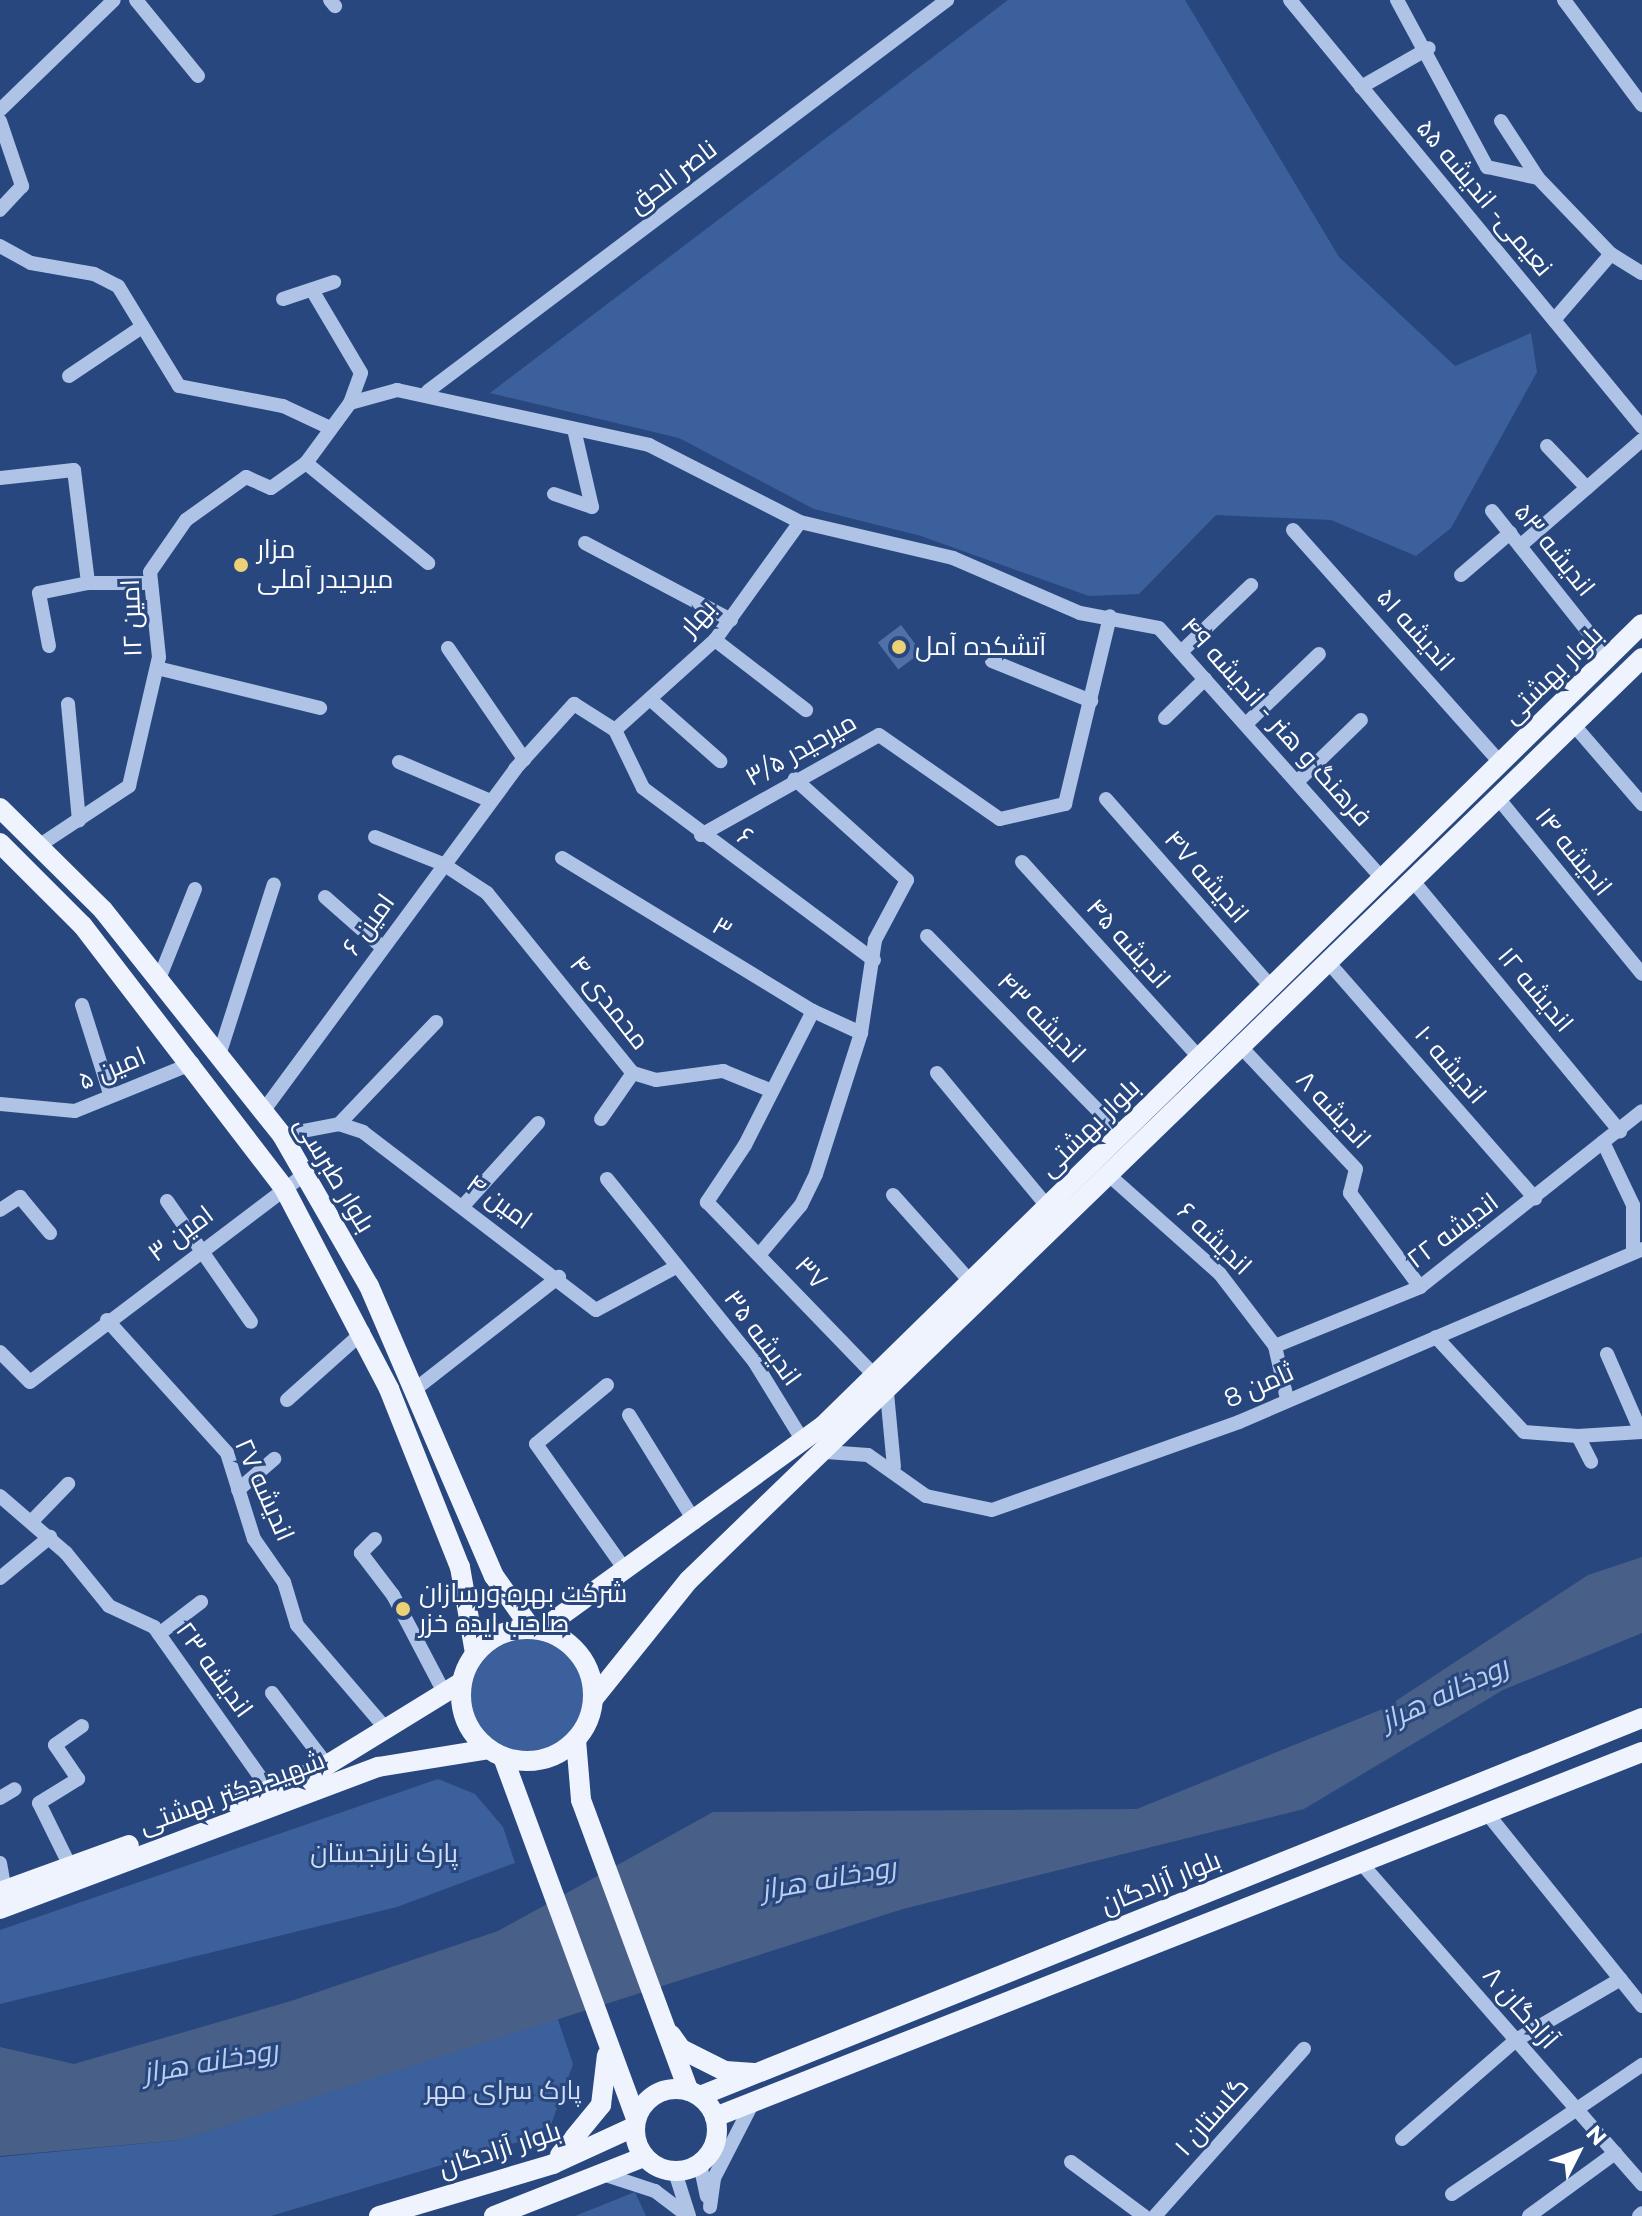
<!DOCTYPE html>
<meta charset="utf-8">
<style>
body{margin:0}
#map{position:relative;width:1642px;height:2216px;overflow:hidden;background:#28477e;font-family:Montserrat,Cairo,sans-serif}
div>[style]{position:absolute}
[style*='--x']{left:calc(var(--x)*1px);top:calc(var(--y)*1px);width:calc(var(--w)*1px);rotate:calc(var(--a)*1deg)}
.green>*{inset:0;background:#3c609c}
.round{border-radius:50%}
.water>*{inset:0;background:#485f87}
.building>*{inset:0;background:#5070a7;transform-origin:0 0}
.minor>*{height:14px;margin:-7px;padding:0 7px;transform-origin:7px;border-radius:7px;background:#aec3e5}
.major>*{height:20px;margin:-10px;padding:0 10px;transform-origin:10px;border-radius:10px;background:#eef3fd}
.major>.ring{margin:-10px;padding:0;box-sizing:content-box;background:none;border:20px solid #eef3fd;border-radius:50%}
.dots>*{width:22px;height:22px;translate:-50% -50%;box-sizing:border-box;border:4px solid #28477e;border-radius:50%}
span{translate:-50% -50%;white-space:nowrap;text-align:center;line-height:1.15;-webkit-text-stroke:6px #28477e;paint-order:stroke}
.street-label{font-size:26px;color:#fff}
.poi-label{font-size:26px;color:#fff}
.left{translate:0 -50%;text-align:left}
.park-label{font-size:26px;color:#d1def4}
.water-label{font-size:28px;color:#bacded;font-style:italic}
.north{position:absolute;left:1538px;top:2112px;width:80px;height:80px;-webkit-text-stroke:6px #28477e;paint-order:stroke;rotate:48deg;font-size:22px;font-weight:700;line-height:32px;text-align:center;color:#fff}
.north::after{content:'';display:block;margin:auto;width:28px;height:36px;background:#fff;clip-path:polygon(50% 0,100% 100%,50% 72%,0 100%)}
</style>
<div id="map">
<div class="green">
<i style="clip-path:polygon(1008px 0,1185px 0,1339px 257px,1455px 366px,1531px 333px,1537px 372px,1451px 528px,1416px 556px,1331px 520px,1216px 515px,1139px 594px,1089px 596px,921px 536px,814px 509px,679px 438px,490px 393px)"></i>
<i class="round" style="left:461px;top:1629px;width:132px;height:132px"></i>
<i style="clip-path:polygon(438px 1779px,475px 1794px,503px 1827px,515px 1863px,397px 1907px,0 2004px,0 1930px)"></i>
<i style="clip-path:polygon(556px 2014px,573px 2064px,548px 2133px,271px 2216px,0 2216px,0 2157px,180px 2140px)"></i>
<i style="clip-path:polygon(635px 2192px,646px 2216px,575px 2216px)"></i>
</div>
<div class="water">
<i style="clip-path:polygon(1642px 1557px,1642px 1633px,1503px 1690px,1304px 1809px,903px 1909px,180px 2140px,0 2156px,0 2047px,74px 2064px,291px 2001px,498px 1931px,713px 1812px,1137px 1809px,1385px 1708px,1588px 1575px)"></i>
</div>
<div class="building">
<i style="left:901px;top:625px;width:34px;height:29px;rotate:53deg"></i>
</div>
<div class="minor">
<i style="--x:136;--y:0;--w:98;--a:50.8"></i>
<i style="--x:330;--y:0;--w:8;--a:50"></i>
<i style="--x:1290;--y:0;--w:553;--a:50.5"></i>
<i style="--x:1397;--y:0;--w:190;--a:61.7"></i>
<i style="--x:1487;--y:167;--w:52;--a:12.2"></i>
<i style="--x:1564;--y:0;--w:131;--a:53.4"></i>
<i style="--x:1361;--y:87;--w:78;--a:-29.8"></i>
<i style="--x:0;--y:110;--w:158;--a:-44"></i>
<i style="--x:0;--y:121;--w:69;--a:71.3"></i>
<i style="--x:22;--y:186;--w:33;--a:133"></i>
<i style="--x:1501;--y:121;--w:68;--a:57"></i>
<i style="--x:1538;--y:178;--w:105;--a:46.2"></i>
<i style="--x:0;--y:246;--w:35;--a:29"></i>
<i style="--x:31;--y:263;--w:64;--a:9.9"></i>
<i style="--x:94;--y:274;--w:27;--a:27"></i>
<i style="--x:118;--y:286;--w:117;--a:58.6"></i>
<i style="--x:179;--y:386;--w:106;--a:10.9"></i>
<i style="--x:283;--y:406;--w:50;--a:25"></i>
<i style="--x:312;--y:290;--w:96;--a:59.4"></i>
<i style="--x:361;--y:373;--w:32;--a:110"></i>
<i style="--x:283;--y:299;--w:54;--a:-18.4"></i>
<i style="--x:1554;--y:320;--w:87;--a:-49.2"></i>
<i style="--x:1611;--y:254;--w:36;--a:32"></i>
<i style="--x:69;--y:376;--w:88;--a:-33.9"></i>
<i style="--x:428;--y:391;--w:650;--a:-36.99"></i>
<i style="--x:1547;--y:446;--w:58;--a:46.4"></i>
<i style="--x:306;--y:463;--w:158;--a:39.3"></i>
<i style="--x:0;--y:478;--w:74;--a:-6.2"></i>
<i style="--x:74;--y:470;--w:114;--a:82.9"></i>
<i style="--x:88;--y:583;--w:50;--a:168.5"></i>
<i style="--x:39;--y:593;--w:54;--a:79.3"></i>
<i style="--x:554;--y:494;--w:40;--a:18.9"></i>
<i style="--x:592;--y:507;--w:80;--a:-103"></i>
<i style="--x:1492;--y:511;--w:186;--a:51.5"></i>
<i style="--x:1293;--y:530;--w:311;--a:48.3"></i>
<i style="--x:585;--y:543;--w:165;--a:27.8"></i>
<i style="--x:1520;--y:546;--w:162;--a:-41"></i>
<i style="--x:1461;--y:575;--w:65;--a:-40.6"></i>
<i style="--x:88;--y:583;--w:63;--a:0"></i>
<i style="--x:715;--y:640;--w:115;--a:37.6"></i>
<i style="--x:448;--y:648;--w:135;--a:55.6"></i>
<i style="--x:1181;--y:652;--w:97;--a:-43.7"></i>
<i style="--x:992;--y:661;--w:107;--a:22"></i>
<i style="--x:157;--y:668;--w:168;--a:13.8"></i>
<i style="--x:650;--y:699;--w:94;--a:41.5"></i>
<i style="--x:68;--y:704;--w:117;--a:84.6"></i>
<i style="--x:1165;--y:718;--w:56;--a:-44.3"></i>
<i style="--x:1246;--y:724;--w:101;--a:-43.8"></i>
<i style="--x:1573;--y:724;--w:106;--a:49.2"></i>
<i style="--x:615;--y:730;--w:64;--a:64.2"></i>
<i style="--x:643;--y:788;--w:288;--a:36.7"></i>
<i style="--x:615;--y:730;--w:135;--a:-42"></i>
<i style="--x:715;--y:640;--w:145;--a:-54.2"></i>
<i style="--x:399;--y:762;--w:100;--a:23"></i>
<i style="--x:1297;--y:782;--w:89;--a:-44.1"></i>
<i style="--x:1498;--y:798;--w:227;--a:50.7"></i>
<i style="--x:1106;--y:799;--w:250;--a:48.7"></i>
<i style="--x:701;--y:835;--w:204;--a:-29.3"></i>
<i style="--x:879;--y:735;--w:147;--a:34.8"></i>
<i style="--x:1000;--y:819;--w:67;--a:-13"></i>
<i style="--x:1065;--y:804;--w:193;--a:-76.5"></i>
<i style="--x:375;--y:837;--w:73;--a:21.7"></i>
<i style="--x:443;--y:864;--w:53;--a:33.4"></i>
<i style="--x:487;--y:893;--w:232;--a:51"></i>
<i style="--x:633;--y:1073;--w:24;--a:17"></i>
<i style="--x:656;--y:1080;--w:68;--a:-7.7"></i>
<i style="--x:723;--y:1071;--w:53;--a:22.2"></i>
<i style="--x:40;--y:845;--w:107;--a:-33.5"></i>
<i style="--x:129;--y:786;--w:132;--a:-76.9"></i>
<i style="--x:159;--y:657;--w:85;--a:-96"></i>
<i style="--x:150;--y:572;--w:63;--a:-55.3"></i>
<i style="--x:186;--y:520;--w:74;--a:-35.6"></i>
<i style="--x:246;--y:477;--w:27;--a:24"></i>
<i style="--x:271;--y:488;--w:43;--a:-35.5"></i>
<i style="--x:306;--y:463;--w:74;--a:-53.7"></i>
<i style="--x:350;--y:403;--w:49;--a:-15.5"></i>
<i style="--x:397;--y:390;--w:258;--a:12.3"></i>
<i style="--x:649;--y:445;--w:169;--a:27"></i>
<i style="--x:800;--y:522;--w:157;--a:13.2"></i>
<i style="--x:953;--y:558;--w:138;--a:23.4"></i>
<i style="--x:1080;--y:613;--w:80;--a:10.8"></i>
<i style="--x:1159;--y:628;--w:335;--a:48.3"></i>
<i style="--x:562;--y:858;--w:294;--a:31.4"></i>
<i style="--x:813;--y:1011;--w:53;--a:24.6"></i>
<i style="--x:1022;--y:862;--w:263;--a:47.8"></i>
<i style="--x:1413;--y:881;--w:325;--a:50.4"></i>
<i style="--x:325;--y:897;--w:76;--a:41.3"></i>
<i style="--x:927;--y:936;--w:277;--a:45.6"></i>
<i style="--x:1329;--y:963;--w:313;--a:48.8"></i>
<i style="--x:159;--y:979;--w:97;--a:-68.2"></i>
<i style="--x:82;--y:1005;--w:93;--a:72.5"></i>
<i style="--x:813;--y:1011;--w:150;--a:116.9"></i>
<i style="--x:745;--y:1145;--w:69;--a:123.7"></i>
<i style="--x:707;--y:1202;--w:240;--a:46"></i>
<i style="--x:1242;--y:1048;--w:166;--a:46.7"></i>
<i style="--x:1356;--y:1169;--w:25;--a:104"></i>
<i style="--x:1350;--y:1193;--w:117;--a:53.3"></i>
<i style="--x:220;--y:1052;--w:176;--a:-72.2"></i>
<i style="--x:937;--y:1073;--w:173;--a:50.4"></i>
<i style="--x:0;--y:1104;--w:75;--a:5.3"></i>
<i style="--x:75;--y:1111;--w:127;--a:-22.1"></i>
<i style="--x:264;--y:1110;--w:423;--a:-53.6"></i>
<i style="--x:515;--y:769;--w:88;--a:-47.8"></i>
<i style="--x:574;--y:704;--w:49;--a:32.4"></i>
<i style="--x:601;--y:1119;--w:56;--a:-55.2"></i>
<i style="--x:339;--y:1124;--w:141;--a:-46.4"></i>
<i style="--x:282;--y:1135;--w:58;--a:-10.9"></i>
<i style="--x:339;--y:1124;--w:25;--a:18"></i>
<i style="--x:363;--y:1132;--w:293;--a:37.4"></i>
<i style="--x:596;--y:1310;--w:89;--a:-28.3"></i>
<i style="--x:1603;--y:1142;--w:70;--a:64.5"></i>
<i style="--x:1633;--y:1205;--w:46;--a:90"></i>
<i style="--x:1110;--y:1176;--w:147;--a:41.7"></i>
<i style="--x:1220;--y:1274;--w:91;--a:52.6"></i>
<i style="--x:607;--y:1179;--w:234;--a:51.1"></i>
<i style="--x:754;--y:1361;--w:94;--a:58.5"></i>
<i style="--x:893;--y:1195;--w:115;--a:48.2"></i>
<i style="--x:167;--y:1201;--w:147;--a:55.2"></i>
<i style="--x:463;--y:1206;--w:112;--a:-47.9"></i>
<i style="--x:0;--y:1210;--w:24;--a:-33"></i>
<i style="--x:20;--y:1197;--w:47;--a:50.2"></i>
<i style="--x:759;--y:1255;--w:65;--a:-50"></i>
<i style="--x:801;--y:1205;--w:34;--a:-64"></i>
<i style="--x:816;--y:1174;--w:148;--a:-72.3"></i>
<i style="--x:861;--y:1033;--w:94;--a:-81.4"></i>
<i style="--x:875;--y:940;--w:68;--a:-61.9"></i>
<i style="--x:907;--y:880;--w:151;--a:-138"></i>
<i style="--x:107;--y:1320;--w:179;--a:47.9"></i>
<i style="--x:227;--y:1453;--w:90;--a:72.6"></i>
<i style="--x:254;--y:1539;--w:52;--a:55.1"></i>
<i style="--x:284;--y:1582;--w:45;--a:73.2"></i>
<i style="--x:297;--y:1625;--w:138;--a:49.4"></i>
<i style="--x:1436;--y:1337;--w:129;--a:47.2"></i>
<i style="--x:1524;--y:1432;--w:54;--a:4.2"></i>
<i style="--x:1578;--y:1436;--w:29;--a:63"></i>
<i style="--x:0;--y:1352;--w:42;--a:45"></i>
<i style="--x:30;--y:1382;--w:346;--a:-37.1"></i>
<i style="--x:1607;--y:1354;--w:85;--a:66.4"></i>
<i style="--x:607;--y:1385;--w:92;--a:140.3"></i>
<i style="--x:536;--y:1444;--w:156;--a:54.7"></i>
<i style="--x:418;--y:1387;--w:179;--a:-38"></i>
<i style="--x:887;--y:1393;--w:74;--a:84.6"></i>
<i style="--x:1287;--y:1399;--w:54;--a:-102.8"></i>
<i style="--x:1275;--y:1346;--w:157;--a:-22.1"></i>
<i style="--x:1420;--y:1287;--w:283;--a:-38.4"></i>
<i style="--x:287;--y:1400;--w:102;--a:-41.8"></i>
<i style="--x:629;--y:1415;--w:126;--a:58.3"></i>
<i style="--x:1578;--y:1436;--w:64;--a:-3.6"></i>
<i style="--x:826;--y:1452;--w:42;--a:4.1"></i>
<i style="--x:868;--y:1455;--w:71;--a:35.3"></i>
<i style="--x:926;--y:1496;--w:67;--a:12"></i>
<i style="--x:992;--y:1510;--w:262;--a:-19.6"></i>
<i style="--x:1239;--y:1422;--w:439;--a:-23.2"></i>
<i style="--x:238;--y:1490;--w:48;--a:-40.7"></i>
<i style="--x:0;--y:1496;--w:87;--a:40.8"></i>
<i style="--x:66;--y:1553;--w:68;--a:50.9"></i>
<i style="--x:109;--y:1606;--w:50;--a:25"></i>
<i style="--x:154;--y:1627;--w:201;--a:54.7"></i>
<i style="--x:32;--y:1521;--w:52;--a:-45.8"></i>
<i style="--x:375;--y:1539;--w:20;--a:135"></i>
<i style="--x:361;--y:1553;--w:53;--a:52.7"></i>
<i style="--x:393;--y:1595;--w:112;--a:62.3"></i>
<i style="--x:0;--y:1578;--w:65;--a:-39.4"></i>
<i style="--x:159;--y:1634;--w:53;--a:-37.3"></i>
<i style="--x:272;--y:1693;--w:91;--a:52.6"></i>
<i style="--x:0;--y:1798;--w:17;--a:-31"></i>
<i style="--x:1486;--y:1812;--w:249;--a:51.2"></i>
<i style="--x:0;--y:1863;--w:27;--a:80"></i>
<i style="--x:1361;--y:1863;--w:427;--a:48.8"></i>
<i style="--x:70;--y:1866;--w:70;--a:-116.2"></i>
<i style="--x:39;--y:1803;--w:46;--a:-31.6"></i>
<i style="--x:78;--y:1779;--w:41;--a:-124.1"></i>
<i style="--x:55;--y:1745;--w:33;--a:-35"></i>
<i style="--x:1402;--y:2139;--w:151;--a:-41"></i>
<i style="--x:1516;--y:2040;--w:121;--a:-30.2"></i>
<i style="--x:1071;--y:2162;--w:91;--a:36.5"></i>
<i style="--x:700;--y:2164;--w:33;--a:78"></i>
<i style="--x:675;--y:2172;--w:46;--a:72.3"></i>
<i style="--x:603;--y:2174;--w:55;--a:18.1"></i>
<i style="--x:655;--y:2191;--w:41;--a:37.1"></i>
<i style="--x:1452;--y:2194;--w:230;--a:-34.2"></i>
<i style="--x:710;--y:2207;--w:29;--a:-82"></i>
<i style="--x:714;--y:2178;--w:81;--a:-62.8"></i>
<i style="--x:1155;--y:2216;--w:224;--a:-48.3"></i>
<i style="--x:1529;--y:2216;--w:107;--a:-36.2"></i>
<i style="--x:1639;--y:2216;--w:4;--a:-45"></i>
</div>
<div class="major">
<i style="--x:0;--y:808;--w:145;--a:44.7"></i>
<i style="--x:103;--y:910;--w:288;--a:51.5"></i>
<i style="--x:282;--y:1135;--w:174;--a:60.1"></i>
<i style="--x:369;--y:1286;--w:316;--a:66.7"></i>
<i style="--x:494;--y:1576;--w:64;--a:54.6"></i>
<i style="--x:0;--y:843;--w:117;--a:45"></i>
<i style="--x:83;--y:926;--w:330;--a:52.5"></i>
<i style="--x:284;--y:1188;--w:227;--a:62.4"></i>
<i style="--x:389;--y:1389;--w:192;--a:68.3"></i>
<i style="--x:460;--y:1567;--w:87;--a:80.1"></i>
<i class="ring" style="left:461px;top:1629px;width:112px;height:112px"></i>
<i style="--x:541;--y:1630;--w:348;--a:-35.9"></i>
<i style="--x:823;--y:1426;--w:1146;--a:-44.4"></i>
<i style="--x:594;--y:1698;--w:151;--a:-51.2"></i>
<i style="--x:689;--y:1580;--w:1326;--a:-44.05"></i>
<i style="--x:576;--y:1740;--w:60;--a:85.2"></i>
<i style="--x:581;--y:1800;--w:309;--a:69.7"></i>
<i style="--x:503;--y:1757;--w:385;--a:69.8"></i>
<i style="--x:237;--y:1804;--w:98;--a:-23.4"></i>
<i style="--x:327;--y:1765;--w:158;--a:-31.6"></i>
<i style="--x:0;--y:1892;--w:137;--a:-20"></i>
<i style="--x:0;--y:1909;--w:404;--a:-20.6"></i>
<i style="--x:378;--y:1767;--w:112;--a:-9.2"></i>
<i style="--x:671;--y:2035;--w:17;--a:54"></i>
<i style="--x:681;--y:2049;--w:49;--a:26.6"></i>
<i style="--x:725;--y:2071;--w:29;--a:4"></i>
<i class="ring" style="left:635px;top:2089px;width:62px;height:62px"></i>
<i style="--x:700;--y:2096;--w:1015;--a:-21.86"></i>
<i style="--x:715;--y:2117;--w:996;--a:-21.49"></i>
<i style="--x:560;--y:2155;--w:65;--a:-50.6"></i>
<i style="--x:601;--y:2105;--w:50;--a:-83.2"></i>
<i style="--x:379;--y:2216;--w:182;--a:-16.6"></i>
<i style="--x:553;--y:2164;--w:89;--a:-24.6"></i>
<i style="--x:494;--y:2216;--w:161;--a:-21.5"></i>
</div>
<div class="dots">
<i style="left:241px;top:565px;background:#edd275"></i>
<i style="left:899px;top:647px;background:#edd275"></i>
<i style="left:403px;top:1609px;background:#edd275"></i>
</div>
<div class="street-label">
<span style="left:673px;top:177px;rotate:-37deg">ناصر الحق</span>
<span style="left:1484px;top:198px;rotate:50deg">نعیمی- اندیشه ۵۵</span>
<span style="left:1554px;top:550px;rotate:51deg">اندیشه ۵۳</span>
<span style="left:132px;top:618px;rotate:-92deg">امین ۱۲</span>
<span style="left:698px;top:618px;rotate:-48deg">بهار</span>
<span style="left:1415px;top:630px;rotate:48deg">اندیشه ۵۱</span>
<span style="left:1553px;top:675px;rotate:-44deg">بلوار بهشتی</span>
<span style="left:1276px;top:722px;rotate:48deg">فرهنگ و هنر - اندیشه ۴۹</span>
<span style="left:801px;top:750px;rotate:-29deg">میرحیدر ۳/۵</span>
<span style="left:745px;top:837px;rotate:36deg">۶</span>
<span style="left:1573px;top:852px;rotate:51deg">اندیشه ۱۴</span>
<span style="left:1206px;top:877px;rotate:49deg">اندیشه ۴۷</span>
<span style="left:369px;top:925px;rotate:-54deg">امین ۶</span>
<span style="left:722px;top:928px;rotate:31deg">۳</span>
<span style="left:1128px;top:944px;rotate:48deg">اندیشه ۴۵</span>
<span style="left:1535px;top:990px;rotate:50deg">اندیشه ۱۲</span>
<span style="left:609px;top:1003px;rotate:52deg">محمدی ۴</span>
<span style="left:1041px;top:1018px;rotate:46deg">اندیشه ۴۳</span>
<span style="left:1450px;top:1065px;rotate:49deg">اندیشه ۱۰</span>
<span style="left:112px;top:1069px;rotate:-23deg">امین ۵</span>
<span style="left:1333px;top:1110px;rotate:47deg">اندیشه ۸</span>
<span style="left:1090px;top:1128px;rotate:-44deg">بلوار بهشتی</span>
<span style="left:334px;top:1175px;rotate:59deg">بلوار طبرسی</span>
<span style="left:499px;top:1202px;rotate:36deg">امین ۴</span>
<span style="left:1453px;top:1231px;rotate:-37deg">اندیشه ۲۲</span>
<span style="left:181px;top:1234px;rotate:-37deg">امین ۳</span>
<span style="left:1214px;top:1239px;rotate:44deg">اندیشه ۶</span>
<span style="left:811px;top:1273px;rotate:47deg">۳۷</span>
<span style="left:762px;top:1338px;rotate:54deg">اندیشه ۳۵</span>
<span style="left:1259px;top:1386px;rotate:-24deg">ثامن 8</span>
<span style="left:264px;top:1490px;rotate:66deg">اندیشه ۲۷</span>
<span style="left:214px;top:1670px;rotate:54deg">اندیشه ۲۳</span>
<span style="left:232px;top:1793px;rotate:-20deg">شهید دکتر بهشتی</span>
<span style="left:1161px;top:1883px;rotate:-22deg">بلوار آزادگان</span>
<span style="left:1520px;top:2008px;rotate:49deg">آزادگان ۸</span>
<span style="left:1212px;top:2117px;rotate:-48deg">گلستان ۱</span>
<span style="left:500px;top:2150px;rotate:-18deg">بلوار آزادگان</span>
</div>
<div class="poi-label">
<span class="left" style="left:257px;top:565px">مزار<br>میرحیدر آملی</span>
<span class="left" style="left:915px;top:647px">آتشکده آمل</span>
<span class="left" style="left:419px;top:1609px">شرکت بهره ورسازان<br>صاحب ایده خزر</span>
</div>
<div class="park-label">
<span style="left:384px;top:1854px">پارک نارنجستان</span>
<span style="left:503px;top:2091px">پارک سرای مهر</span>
</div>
<div class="water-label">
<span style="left:1444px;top:1693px;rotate:-25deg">رودخانه هراز</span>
<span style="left:828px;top:1878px;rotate:-10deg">رودخانه هراز</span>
<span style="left:210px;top:2061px;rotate:-10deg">رودخانه هراز</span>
</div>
<div class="north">N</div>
</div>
